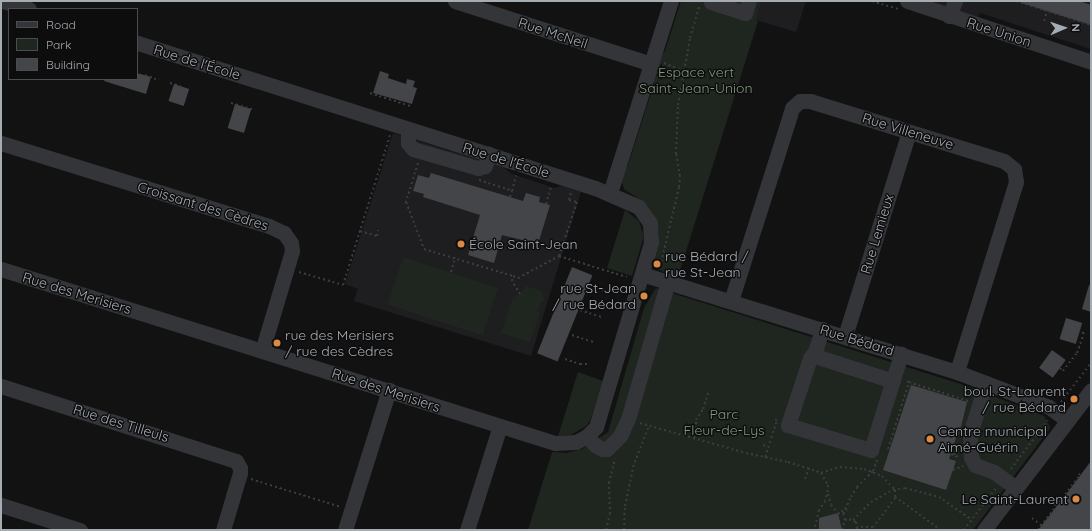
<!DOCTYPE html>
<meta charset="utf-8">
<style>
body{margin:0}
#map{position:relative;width:1092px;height:531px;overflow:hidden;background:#121213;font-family:Quicksand,sans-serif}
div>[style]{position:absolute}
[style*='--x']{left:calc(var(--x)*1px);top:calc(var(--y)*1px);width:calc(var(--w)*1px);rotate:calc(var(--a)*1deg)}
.built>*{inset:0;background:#1e1e20}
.green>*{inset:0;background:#1f251f;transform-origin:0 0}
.building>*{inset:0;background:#444548;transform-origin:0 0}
.path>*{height:2px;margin-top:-1px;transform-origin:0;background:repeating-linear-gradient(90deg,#3a3c3f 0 2px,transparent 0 5px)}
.minor>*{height:15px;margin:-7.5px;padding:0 7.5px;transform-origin:7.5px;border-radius:7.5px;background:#333538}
.dots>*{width:11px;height:11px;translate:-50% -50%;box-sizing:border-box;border:2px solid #0d0d0e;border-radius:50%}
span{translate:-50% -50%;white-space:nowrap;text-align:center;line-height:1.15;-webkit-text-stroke:3px #0d0d0e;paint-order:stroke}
.street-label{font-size:14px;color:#a5acb2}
.park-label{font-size:14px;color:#829b7e}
.poi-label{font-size:14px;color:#a5acb2}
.left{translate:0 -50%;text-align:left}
.right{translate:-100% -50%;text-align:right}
.frame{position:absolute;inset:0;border:2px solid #a5acb2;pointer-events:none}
.legend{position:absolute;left:8px;top:8px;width:130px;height:72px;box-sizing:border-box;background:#0d0d0e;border:1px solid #4a4d50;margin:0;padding:5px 7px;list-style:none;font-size:12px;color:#a5acb2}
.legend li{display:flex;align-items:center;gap:8px;height:20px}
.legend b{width:20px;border:1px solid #4a4d50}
.north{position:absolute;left:1044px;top:8px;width:40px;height:40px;-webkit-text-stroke:3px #0d0d0e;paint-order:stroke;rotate:88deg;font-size:11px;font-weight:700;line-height:16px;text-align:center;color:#a5acb2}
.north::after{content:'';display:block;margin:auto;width:14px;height:18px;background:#a5acb2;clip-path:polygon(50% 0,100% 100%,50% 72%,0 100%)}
</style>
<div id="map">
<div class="built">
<i style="clip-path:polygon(762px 1px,806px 1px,796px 32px,756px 20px)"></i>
<i style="clip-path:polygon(923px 1px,1091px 1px,1091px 49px,980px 13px,977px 20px)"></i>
<i style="clip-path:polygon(393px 133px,503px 167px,512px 174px,554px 188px,562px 186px,581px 192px,531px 356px,354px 301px,358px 289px,345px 284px)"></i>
</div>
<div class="green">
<i style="clip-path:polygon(681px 1px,762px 1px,756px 20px,758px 21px,678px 277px,661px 271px,656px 266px,654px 259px,659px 236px,656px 219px,645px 203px,624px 189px,621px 179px,628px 165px,654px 84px,654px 73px,660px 56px,665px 51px)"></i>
<i style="clip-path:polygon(625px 210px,639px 221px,643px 234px,643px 239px,632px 276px,607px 268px)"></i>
<i style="left:403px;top:257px;width:100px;height:50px;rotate:18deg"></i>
<i style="clip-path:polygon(526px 286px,542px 291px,544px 300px,539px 306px,537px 311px,540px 312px,530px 342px,501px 333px,513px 297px,520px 294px)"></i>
<i style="clip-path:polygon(656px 288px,967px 386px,1044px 416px,1050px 427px,1048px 431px,973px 530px,528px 530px,552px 452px,567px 453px,582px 449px,608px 432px,644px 308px)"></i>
<i style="clip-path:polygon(578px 372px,603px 381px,590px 421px,586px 426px,571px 435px,558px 436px)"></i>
</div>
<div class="building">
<i style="clip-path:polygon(1022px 1px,1079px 1px,1091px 5px,1091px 25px,1022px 3px)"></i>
<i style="clip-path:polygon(380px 71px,389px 74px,388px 78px,406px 84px,407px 79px,415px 81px,413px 87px,417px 88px,412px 104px,373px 93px)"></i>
<i style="clip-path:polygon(137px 73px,151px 77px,146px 94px,104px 81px,105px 79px,137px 79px)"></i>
<i style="left:174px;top:84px;width:16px;height:18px;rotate:18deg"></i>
<i style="left:235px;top:104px;width:17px;height:25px;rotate:17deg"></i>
<i style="clip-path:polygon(431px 173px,523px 201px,526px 193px,540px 197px,539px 202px,550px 205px,538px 244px,502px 235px,494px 263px,468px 255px,480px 215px,423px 197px,424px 194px,413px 191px,418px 175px,429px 178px)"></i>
<i style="left:572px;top:267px;width:22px;height:93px;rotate:22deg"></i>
<i style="clip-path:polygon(1089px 285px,1091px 286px,1091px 312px,1082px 309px)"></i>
<i style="left:1066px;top:318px;width:17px;height:22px;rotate:17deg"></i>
<i style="left:1052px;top:350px;width:17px;height:22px;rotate:36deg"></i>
<i style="clip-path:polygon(911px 385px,967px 402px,959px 435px,957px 435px,949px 459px,956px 461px,946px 490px,883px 470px)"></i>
<i style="clip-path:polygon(1091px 461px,1091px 530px,1038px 530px,1067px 493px)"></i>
<i style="clip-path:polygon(838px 513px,842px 530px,819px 530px,819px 518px)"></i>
</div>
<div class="path">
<i style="--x:872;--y:1;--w:27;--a:17"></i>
<i style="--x:1016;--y:1;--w:79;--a:17.7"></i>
<i style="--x:1044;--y:21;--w:10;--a:-73"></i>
<i style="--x:664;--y:63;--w:21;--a:23"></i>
<i style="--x:145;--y:75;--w:15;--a:20"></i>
<i style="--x:170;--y:83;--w:11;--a:15"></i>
<i style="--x:370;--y:93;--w:45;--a:18"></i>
<i style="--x:231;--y:103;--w:25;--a:16"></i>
<i style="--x:418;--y:163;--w:41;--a:107.1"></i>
<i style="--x:406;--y:202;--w:50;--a:69"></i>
<i style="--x:424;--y:249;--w:93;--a:16.9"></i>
<i style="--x:479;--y:180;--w:35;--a:18"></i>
<i style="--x:512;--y:191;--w:16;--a:-75"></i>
<i style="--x:571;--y:193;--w:7;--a:106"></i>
<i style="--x:569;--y:200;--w:8;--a:14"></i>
<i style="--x:577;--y:202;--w:57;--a:108.4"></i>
<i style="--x:559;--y:256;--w:71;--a:17.2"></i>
<i style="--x:510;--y:197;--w:6;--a:-72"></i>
<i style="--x:546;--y:204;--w:19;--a:-74"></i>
<i style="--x:360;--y:231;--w:18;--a:16"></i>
<i style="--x:377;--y:236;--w:6;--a:-81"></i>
<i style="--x:660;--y:267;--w:82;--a:-76.6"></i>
<i style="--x:679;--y:187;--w:11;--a:-85"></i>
<i style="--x:680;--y:176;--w:22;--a:-100"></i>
<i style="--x:676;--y:154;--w:49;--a:-87.7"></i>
<i style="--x:678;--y:105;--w:68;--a:-79.8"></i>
<i style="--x:690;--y:38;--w:33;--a:-74"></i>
<i style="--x:299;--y:272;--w:46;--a:16.5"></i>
<i style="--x:343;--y:285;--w:157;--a:-72.6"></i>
<i style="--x:451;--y:272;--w:15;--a:-74"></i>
<i style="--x:588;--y:286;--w:22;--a:16"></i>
<i style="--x:520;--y:294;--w:15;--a:-122"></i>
<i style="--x:512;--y:281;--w:5;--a:-79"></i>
<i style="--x:513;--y:276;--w:5;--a:22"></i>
<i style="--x:518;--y:278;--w:47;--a:-28.2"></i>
<i style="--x:580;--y:310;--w:23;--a:18"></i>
<i style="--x:572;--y:335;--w:23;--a:18"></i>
<i style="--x:565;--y:359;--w:16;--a:18"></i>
<i style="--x:580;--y:364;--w:8;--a:0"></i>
<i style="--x:1060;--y:368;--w:4;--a:45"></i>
<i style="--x:1063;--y:371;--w:23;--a:-52"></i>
<i style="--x:1077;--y:353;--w:21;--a:-71"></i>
<i style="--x:1084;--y:333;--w:5;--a:-169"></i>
<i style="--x:909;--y:382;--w:62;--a:17.9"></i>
<i style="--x:1061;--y:402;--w:49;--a:-52.4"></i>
<i style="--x:640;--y:423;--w:110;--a:15.8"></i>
<i style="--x:746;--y:453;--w:43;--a:12.1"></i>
<i style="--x:788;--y:462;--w:35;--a:18"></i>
<i style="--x:821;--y:473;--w:14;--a:60"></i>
<i style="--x:828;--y:485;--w:5;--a:90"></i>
<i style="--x:828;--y:490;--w:11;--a:105"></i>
<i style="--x:825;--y:501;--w:11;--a:124"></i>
<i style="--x:819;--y:510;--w:21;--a:104"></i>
<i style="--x:694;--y:438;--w:9;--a:-77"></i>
<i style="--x:696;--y:429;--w:9;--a:-90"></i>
<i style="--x:696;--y:420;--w:13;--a:-58"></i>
<i style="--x:703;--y:409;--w:20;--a:-72"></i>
<i style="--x:763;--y:445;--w:4;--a:14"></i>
<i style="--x:888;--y:449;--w:70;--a:-72.6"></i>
<i style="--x:909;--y:382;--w:4;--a:-166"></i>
<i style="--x:951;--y:454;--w:9;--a:21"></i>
<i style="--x:954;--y:455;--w:10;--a:-73"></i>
<i style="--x:765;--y:457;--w:39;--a:-72"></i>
<i style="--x:777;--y:420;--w:5;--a:-169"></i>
<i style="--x:1011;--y:469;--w:61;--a:-52.9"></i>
<i style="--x:953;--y:470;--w:11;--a:-22"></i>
<i style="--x:821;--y:473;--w:20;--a:-18"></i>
<i style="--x:840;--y:467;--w:24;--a:5"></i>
<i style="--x:864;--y:469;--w:19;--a:21"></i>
<i style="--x:882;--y:476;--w:19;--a:47"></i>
<i style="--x:895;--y:490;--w:8;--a:90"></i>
<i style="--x:895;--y:498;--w:36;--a:127"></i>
<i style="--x:873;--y:527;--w:16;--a:180"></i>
<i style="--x:251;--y:479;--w:94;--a:17.3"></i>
<i style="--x:805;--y:479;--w:12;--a:-70"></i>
<i style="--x:828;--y:494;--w:11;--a:75"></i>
<i style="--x:831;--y:505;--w:11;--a:49"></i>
<i style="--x:838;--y:513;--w:5;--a:11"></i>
<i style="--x:895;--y:497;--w:57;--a:35.7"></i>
<i style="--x:1046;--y:499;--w:13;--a:32"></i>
<i style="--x:842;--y:510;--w:4;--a:76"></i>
<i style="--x:843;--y:514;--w:6;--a:-45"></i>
<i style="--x:1032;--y:518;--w:13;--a:39"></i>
<i style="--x:845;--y:520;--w:6;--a:-108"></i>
<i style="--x:843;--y:514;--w:19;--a:-65"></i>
<i style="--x:851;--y:497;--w:12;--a:-59"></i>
<i style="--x:857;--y:487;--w:23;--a:-45"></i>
<i style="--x:873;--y:471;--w:12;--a:-70"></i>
<i style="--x:853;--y:520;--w:25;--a:-45"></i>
<i style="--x:871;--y:502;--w:25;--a:-29"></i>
<i style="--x:893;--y:490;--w:12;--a:-9"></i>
<i style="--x:905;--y:488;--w:35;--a:15"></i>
<i style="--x:939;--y:497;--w:40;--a:34.9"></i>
<i style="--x:606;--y:530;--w:16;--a:-76"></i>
<i style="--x:610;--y:514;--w:31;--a:-92"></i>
<i style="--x:609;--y:483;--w:25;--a:-76"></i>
<i style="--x:624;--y:530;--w:24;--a:-88"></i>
<i style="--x:625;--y:506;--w:40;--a:-78"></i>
<i style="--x:633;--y:467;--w:44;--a:-68.7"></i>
<i style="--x:842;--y:530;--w:10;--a:-73"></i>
<i style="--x:845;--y:520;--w:4;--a:-14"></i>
<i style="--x:849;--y:519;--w:8;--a:23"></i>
<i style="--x:856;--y:522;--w:8;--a:83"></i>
<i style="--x:964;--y:530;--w:53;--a:-52.7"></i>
<i style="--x:1038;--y:530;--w:69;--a:-52.6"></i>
<i style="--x:1080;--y:475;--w:3;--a:-135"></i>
</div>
<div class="minor">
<i style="--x:3;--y:1;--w:27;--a:17"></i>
<i style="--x:455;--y:1;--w:206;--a:17.8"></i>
<i style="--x:907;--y:1;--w:194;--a:18.3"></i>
<i style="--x:711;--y:2;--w:36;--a:18"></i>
<i style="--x:745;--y:13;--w:13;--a:-72"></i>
<i style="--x:949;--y:16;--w:16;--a:-68"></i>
<i style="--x:408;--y:129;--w:14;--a:90"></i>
<i style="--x:408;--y:143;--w:8;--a:50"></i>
<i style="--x:413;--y:149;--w:68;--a:16.3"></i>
<i style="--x:478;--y:168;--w:7;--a:-16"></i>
<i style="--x:485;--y:166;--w:13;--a:-72"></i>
<i style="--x:1;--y:143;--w:281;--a:17.2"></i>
<i style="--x:269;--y:226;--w:17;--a:25"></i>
<i style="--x:284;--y:233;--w:12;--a:55"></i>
<i style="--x:291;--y:243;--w:8;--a:83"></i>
<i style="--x:292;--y:251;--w:104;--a:106.7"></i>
<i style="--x:610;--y:193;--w:201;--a:-72.4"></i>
<i style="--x:1;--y:269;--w:581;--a:17.44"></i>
<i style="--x:555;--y:443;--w:21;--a:-3"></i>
<i style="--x:576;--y:442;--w:13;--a:-29"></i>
<i style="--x:587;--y:436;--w:13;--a:-45"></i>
<i style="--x:596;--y:427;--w:193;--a:-73.4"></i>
<i style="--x:651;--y:242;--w:19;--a:-93"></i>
<i style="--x:650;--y:223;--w:19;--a:-125"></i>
<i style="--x:639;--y:207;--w:48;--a:-156.6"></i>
<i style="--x:595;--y:188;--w:480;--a:-162.4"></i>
<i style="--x:642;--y:274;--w:330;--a:17.3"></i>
<i style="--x:957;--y:372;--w:98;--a:20.8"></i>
<i style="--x:1049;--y:407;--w:22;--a:36"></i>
<i style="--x:731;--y:301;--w:195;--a:-72.4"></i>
<i style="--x:790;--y:115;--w:7;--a:-74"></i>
<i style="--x:792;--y:108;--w:11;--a:-41"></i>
<i style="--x:800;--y:101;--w:10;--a:0"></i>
<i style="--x:810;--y:101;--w:203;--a:17.2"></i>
<i style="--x:1004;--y:161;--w:13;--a:39"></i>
<i style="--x:1014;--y:169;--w:13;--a:81"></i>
<i style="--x:1016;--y:182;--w:199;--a:107.3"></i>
<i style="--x:822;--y:329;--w:24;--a:107"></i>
<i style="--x:815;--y:352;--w:8;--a:130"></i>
<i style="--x:810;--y:358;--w:71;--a:108.2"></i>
<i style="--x:788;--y:425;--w:87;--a:16.8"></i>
<i style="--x:871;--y:450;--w:101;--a:-72.6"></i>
<i style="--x:845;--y:336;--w:214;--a:-72.6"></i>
<i style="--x:812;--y:355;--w:85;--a:17.8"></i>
<i style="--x:986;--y:383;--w:53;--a:107.4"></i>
<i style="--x:970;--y:434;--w:23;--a:88"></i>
<i style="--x:971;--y:457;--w:9;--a:63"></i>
<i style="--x:975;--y:465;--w:20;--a:20"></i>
<i style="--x:994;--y:472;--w:27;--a:36"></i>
<i style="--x:1;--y:386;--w:247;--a:17.7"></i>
<i style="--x:236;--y:461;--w:8;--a:60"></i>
<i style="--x:240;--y:468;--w:5;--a:90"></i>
<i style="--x:240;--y:473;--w:59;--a:106.6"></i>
<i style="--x:587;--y:436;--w:12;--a:48"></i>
<i style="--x:595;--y:445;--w:8;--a:30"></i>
<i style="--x:602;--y:449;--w:5;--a:0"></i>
<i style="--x:607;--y:449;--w:18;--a:-45"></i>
<i style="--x:620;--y:436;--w:19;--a:-65"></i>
<i style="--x:628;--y:419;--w:144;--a:-73.8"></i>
<i style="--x:1;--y:505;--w:83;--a:17.6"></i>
<i style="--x:345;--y:530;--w:147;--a:-72.6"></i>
<i style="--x:467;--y:530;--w:109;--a:-72.4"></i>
<i style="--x:984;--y:530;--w:176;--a:-52.6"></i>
</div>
<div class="dots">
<i style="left:461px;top:244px;background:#dc8a41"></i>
<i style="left:657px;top:264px;background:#dc8a41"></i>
<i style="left:644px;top:296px;background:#dc8a41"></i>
<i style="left:277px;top:343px;background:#dc8a41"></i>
<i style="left:1074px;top:399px;background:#dc8a41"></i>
<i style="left:930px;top:439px;background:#dc8a41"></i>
<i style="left:1076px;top:499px;background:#dc8a41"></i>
</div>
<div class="street-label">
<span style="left:999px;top:32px;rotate:18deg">Rue Union</span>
<span style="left:553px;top:33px;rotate:18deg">Rue McNeil</span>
<span style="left:197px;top:62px;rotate:17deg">Rue de l'École</span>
<span style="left:908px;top:131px;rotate:17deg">Rue Villeneuve</span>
<span style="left:506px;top:160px;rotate:17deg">Rue de l'École</span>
<span style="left:203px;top:206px;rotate:17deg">Croissant des Cèdres</span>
<span style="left:877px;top:234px;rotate:-73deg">Rue Lemieux</span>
<span style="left:77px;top:293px;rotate:17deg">Rue des Merisiers</span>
<span style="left:857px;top:340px;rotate:17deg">Rue Bédard</span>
<span style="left:386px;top:390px;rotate:18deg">Rue des Merisiers</span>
<span style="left:121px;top:423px;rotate:17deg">Rue des Tilleuls</span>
</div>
<div class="park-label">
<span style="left:696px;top:80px">Espace vert<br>Saint-Jean-Union</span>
<span style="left:724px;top:422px">Parc<br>Fleur-de-Lys</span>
</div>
<div class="poi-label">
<span class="left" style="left:469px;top:244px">École Saint-Jean</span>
<span class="left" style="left:665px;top:264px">rue Bédard /<br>rue St-Jean</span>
<span class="right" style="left:636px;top:296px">rue St-Jean<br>/ rue Bédard</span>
<span class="left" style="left:285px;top:343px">rue des Merisiers<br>/ rue des Cèdres</span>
<span class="right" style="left:1066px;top:399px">boul. St-Laurent<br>/ rue Bédard</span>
<span class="left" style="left:938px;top:439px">Centre municipal<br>Aimé-Guérin</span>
<span class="right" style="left:1068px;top:499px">Le Saint-Laurent</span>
</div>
<div class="frame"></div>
<ul class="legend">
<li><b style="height:5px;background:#333538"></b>Road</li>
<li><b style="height:11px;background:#1f251f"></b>Park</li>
<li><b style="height:11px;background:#444548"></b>Building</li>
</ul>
<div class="north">N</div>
</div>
